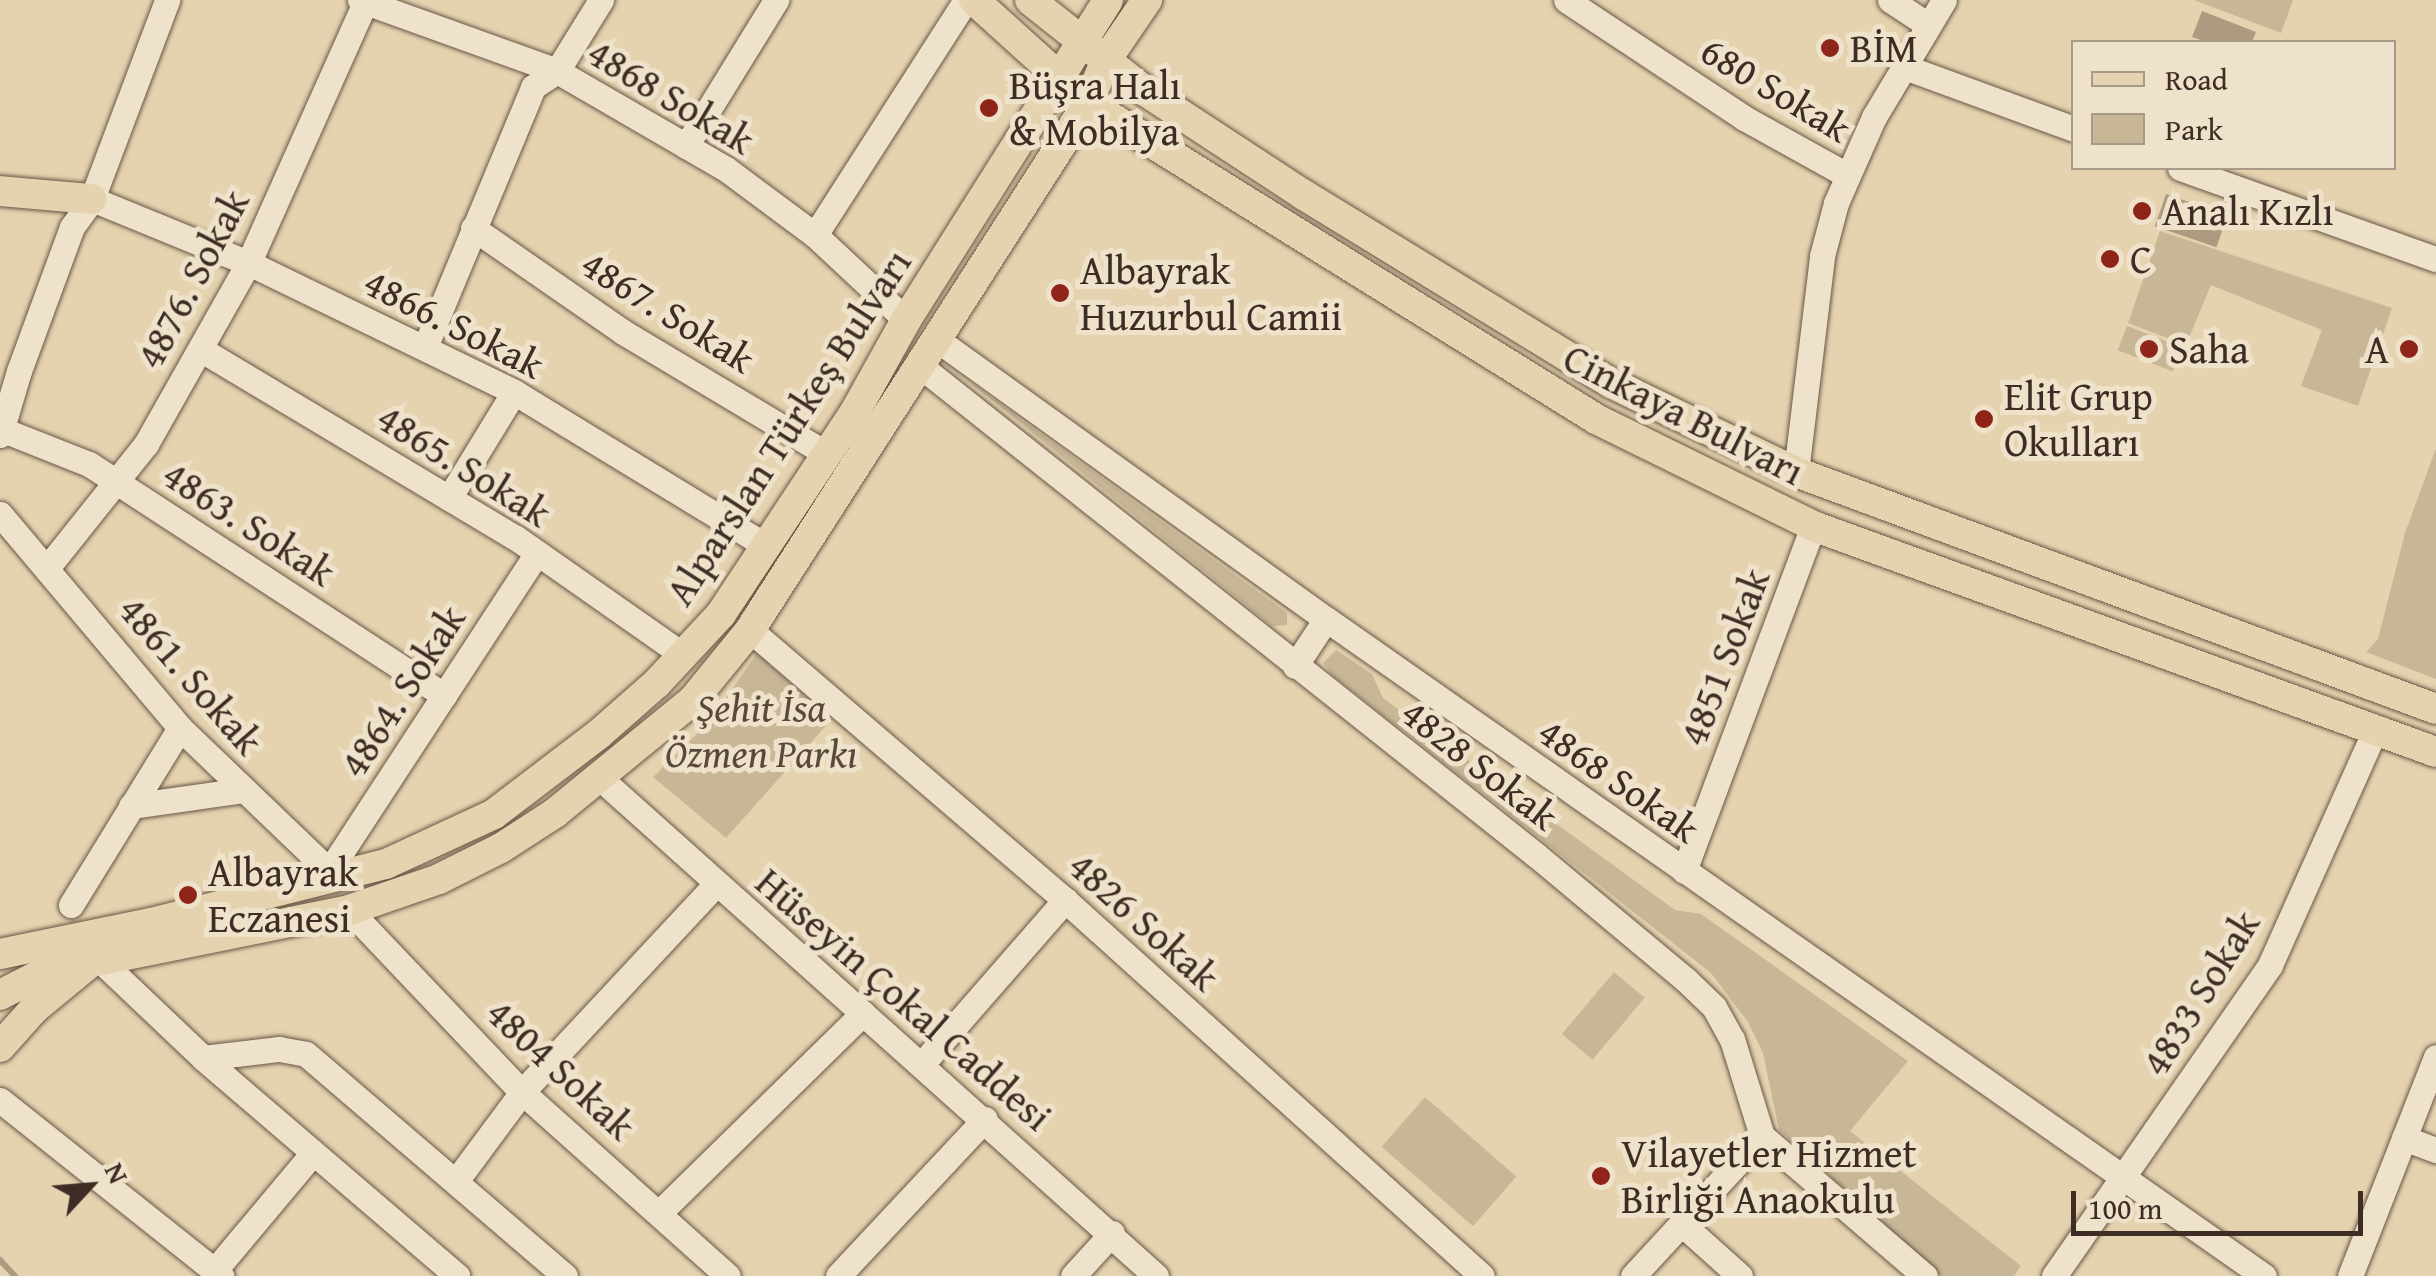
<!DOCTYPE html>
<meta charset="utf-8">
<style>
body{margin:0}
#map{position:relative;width:2436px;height:1276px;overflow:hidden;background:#e5d3af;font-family:"Gentium Book Plus",serif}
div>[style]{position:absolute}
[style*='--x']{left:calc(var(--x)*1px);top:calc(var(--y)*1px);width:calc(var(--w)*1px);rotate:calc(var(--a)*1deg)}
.green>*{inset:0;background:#c8b797;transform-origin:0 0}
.water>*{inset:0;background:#ac9b80;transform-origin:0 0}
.stream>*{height:6px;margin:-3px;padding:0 3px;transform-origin:3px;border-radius:3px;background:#ac9b80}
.roads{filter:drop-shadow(0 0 2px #675647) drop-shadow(0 0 2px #675647)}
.minor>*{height:25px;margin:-12.5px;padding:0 12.5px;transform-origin:12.5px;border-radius:12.5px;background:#eee2cb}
.major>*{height:30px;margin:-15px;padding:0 15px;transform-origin:15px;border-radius:15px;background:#e5d3af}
.dots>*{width:28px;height:28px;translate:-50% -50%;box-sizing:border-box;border:5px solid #eee2cb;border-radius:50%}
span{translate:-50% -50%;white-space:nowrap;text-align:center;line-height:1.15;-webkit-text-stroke:10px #eee2cb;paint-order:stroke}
.poi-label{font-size:40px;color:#3d2d24}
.left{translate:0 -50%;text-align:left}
.right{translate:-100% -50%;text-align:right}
.street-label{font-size:40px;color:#3d2d24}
.park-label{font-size:40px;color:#59493b;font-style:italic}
.legend{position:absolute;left:2071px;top:40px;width:325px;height:130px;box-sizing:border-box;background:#eee2cb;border:2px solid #a79a88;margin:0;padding:12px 18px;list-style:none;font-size:30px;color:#3d2d24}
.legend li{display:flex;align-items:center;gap:20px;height:50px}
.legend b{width:50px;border:2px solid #a79a88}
.north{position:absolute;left:40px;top:1136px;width:100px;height:100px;-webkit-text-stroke:8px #eee2cb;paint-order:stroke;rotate:64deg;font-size:28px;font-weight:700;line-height:40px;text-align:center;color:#3d2d24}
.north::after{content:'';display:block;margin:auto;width:35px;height:45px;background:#3d2d24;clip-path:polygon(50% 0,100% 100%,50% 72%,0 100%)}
.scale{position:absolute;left:2071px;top:1191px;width:292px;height:45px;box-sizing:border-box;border:5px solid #3d2d24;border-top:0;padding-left:12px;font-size:30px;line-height:35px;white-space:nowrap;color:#3d2d24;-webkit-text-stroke:8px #eee2cb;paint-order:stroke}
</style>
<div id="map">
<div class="green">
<i style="clip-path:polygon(2194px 0,2293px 0,2281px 33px)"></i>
<i style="clip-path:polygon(2160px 231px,2392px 308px,2358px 406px,2301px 386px,2322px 330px,2211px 285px,2186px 345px,2128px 323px)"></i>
<i style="left:2127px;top:326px;width:59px;height:26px;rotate:21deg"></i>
<i style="clip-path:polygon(962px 376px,1287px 613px,1287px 625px,1272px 626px)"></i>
<i style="clip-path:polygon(2436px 448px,2436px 679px,2366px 652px,2378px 639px,2405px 533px)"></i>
<i style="clip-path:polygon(1336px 650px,1372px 674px,1383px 698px,1675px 910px,1701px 914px,1908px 1061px,1850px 1131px,2021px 1266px,2014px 1276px,1941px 1276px,1779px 1130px,1763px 1053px,1748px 1022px,1711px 973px,1331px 674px,1323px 663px)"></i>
<i style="clip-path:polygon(757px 653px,832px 719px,726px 838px,653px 777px,711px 720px)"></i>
<i style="left:1614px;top:972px;width:40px;height:81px;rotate:40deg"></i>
<i style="left:1425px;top:1097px;width:121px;height:66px;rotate:41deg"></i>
</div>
<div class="water">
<i style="clip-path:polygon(2202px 11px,2256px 32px,2252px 42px,2206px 42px,2192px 37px)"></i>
<i style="left:2166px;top:194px;width:65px;height:34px;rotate:19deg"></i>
</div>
<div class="stream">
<i style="--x:0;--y:1260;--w:22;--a:47"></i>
</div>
<div class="roads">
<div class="minor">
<i style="--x:360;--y:0;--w:209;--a:19.8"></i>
<i style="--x:557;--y:71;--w:195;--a:30.1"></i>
<i style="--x:726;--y:169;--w:111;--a:36.6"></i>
<i style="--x:815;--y:235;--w:125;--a:43"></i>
<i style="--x:1566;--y:0;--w:214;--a:33.5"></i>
<i style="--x:1744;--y:118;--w:118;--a:29"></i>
<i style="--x:1890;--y:0;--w:45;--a:33.3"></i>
<i style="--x:1902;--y:66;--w:183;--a:20.1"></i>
<i style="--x:686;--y:146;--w:172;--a:-58.3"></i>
<i style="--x:2180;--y:168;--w:272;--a:19.6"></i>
<i style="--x:92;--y:199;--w:176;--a:22.3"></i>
<i style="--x:255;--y:266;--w:288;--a:25.9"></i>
<i style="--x:514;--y:392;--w:295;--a:31.4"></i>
<i style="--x:473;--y:228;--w:183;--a:34.7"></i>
<i style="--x:623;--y:332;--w:235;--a:30.9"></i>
<i style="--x:815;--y:235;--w:279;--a:-57.3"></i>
<i style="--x:936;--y:339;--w:480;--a:35.7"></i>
<i style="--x:1326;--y:619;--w:1145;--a:35.01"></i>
<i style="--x:425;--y:347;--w:282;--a:-67.4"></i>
<i style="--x:533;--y:87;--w:29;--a:-34"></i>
<i style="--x:557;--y:71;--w:84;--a:-58.2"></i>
<i style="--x:200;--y:349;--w:368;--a:30.9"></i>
<i style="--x:516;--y:538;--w:204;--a:35"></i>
<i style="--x:919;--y:365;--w:788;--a:38.46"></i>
<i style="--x:1536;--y:855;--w:195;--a:39.8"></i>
<i style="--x:1686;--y:980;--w:39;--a:44"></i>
<i style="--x:1714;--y:1007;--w:37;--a:61"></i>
<i style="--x:1732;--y:1039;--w:102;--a:72.8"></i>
<i style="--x:1762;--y:1136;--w:215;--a:40.7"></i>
<i style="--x:3;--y:430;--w:92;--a:21.6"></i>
<i style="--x:89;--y:464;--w:424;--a:33.1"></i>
<i style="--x:0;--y:435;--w:67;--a:-73.5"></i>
<i style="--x:19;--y:371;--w:153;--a:-69.8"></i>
<i style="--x:72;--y:227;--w:34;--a:-54"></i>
<i style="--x:92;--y:199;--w:213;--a:-69.3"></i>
<i style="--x:1796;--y:472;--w:218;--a:-83.1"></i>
<i style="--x:1822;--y:256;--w:55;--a:-75.2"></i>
<i style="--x:1836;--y:203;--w:94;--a:-66.2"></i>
<i style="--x:1874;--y:117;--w:136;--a:-59.1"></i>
<i style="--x:449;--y:498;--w:124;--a:-58.5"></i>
<i style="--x:0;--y:514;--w:280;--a:49.9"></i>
<i style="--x:180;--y:728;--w:207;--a:43.8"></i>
<i style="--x:329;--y:871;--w:8;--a:76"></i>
<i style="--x:47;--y:568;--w:159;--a:-51.4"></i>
<i style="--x:146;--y:444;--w:207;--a:-60.5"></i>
<i style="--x:248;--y:264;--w:287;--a:-65.9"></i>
<i style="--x:750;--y:630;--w:415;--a:40.6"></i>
<i style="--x:1065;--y:900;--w:561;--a:42.04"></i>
<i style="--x:1295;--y:666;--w:56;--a:-56.6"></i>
<i style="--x:601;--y:779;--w:745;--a:41.84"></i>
<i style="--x:131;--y:806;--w:113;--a:-8.1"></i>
<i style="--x:329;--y:871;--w:380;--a:-56.8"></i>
<i style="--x:1684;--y:871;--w:368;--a:-69.5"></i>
<i style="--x:71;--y:905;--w:208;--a:-58.4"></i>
<i style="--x:349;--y:910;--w:251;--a:46.5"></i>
<i style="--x:522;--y:1092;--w:276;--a:41.8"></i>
<i style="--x:102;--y:962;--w:139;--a:43.5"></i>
<i style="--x:203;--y:1058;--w:335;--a:40.6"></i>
<i style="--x:203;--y:1058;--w:77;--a:-6.8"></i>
<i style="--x:279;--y:1049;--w:27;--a:10"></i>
<i style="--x:306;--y:1054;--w:341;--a:40.6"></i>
<i style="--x:922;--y:1064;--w:218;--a:-48.9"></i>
<i style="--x:0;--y:1100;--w:283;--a:38.5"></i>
<i style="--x:2404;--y:1138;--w:34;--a:21"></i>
<i style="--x:456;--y:1181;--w:111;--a:-53.4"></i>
<i style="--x:522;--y:1092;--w:284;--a:-47"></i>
<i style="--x:660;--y:1212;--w:284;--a:-44.4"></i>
<i style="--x:1682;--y:1224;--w:78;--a:41.9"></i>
<i style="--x:215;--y:1270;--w:151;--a:-50.1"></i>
<i style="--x:838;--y:1276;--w:215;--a:-46.9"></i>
<i style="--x:1073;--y:1276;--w:58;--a:-47.8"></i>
<i style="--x:1633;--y:1276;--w:190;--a:-47.3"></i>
<i style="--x:2054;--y:1276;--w:379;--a:-55.2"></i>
<i style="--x:2270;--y:965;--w:257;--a:-65.9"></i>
<i style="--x:2350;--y:1276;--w:235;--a:-68.6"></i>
</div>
<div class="major">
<i style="--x:974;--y:0;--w:154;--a:42.1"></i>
<i style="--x:1088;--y:103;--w:598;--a:31.88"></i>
<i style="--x:1596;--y:419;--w:242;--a:26.2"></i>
<i style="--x:1813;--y:526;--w:663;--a:19.94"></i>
<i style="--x:1030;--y:0;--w:147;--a:38.4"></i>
<i style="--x:1145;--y:91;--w:190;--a:33.2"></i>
<i style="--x:1304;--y:195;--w:362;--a:31.5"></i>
<i style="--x:1613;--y:384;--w:203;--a:25.7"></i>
<i style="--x:1796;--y:472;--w:682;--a:20.32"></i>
<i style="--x:0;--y:191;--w:92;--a:5"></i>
<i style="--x:0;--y:954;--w:154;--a:-11.6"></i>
<i style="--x:151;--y:923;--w:242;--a:-14.1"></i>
<i style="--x:386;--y:864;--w:119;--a:-24.8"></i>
<i style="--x:494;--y:814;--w:132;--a:-37.3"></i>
<i style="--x:599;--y:734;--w:76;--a:-41.3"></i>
<i style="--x:656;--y:684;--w:96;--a:-47.1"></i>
<i style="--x:721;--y:614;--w:245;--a:-56.5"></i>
<i style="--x:856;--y:410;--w:103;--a:-60.9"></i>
<i style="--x:906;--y:320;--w:378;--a:-57.7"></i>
<i style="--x:0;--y:995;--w:53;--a:-27.1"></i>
<i style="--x:47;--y:971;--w:308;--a:-11.4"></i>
<i style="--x:349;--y:910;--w:95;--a:-19"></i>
<i style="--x:439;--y:879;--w:69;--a:-26.6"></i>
<i style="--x:501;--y:848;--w:64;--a:-32.9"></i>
<i style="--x:555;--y:813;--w:178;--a:-39.3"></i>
<i style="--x:693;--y:700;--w:90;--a:-50.8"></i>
<i style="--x:750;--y:630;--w:626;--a:-57.33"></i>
<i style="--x:1088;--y:103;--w:47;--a:-67.3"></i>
<i style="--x:1106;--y:60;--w:73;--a:-55.7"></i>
<i style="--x:0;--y:1047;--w:51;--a:-48.2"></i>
<i style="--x:34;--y:1009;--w:66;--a:-39.5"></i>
</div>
</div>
<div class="dots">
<i style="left:1830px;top:48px;background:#8f2418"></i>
<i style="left:989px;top:108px;background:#8f2418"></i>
<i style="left:2142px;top:211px;background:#8f2418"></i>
<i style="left:2110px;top:259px;background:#8f2418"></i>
<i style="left:1060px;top:293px;background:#8f2418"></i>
<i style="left:2149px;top:349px;background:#8f2418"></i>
<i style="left:2409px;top:349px;background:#8f2418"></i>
<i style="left:1984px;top:419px;background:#8f2418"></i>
<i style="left:188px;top:895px;background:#8f2418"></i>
<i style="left:1601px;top:1176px;background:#8f2418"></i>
</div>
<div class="poi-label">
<span class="left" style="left:1850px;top:48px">BİM</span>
<span class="left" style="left:1009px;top:108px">Büşra Halı<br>&amp; Mobilya</span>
<span class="left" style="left:2162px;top:211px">Analı Kızlı</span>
<span class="left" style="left:2130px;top:259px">C</span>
<span class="left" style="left:1080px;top:293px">Albayrak<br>Huzurbul Camii</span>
<span class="left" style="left:2169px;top:349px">Saha</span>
<span class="right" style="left:2389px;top:349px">A</span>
<span class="left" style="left:2004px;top:419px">Elit Grup<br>Okulları</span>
<span class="left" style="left:208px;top:895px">Albayrak<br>Eczanesi</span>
<span class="left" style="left:1621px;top:1176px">Vilayetler Hizmet<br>Birliği Anaokulu</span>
</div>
<div class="street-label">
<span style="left:1776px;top:89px;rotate:31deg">680 Sokak</span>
<span style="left:671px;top:96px;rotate:31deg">4868 Sokak</span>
<span style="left:192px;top:279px;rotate:-62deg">4876. Sokak</span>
<span style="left:668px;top:311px;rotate:32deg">4867. Sokak</span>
<span style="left:454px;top:323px;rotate:27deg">4866. Sokak</span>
<span style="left:1684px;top:414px;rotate:27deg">Cinkaya Bulvarı</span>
<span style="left:788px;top:427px;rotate:-57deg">Alparslan Türkeş Bulvarı</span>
<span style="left:464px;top:465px;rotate:32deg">4865. Sokak</span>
<span style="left:249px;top:523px;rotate:33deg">4863. Sokak</span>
<span style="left:1724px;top:657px;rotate:-69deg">4851 Sokak</span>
<span style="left:191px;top:675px;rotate:49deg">4861. Sokak</span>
<span style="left:402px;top:691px;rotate:-57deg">4864. Sokak</span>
<span style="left:1480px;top:764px;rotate:38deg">4828 Sokak</span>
<span style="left:1619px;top:780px;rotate:35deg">4868 Sokak</span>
<span style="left:1144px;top:921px;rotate:42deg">4826 Sokak</span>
<span style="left:2200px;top:993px;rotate:-58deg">4833 Sokak</span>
<span style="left:904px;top:999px;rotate:41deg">Hüseyin Çokal Caddesi</span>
<span style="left:561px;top:1069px;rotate:43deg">4804 Sokak</span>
</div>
<div class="park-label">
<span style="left:761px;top:730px">Şehit İsa<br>Özmen Parkı</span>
</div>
<ul class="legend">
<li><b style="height:12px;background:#e5d3af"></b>Road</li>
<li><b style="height:28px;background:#c8b797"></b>Park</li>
</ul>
<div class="north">N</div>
<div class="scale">100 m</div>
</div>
